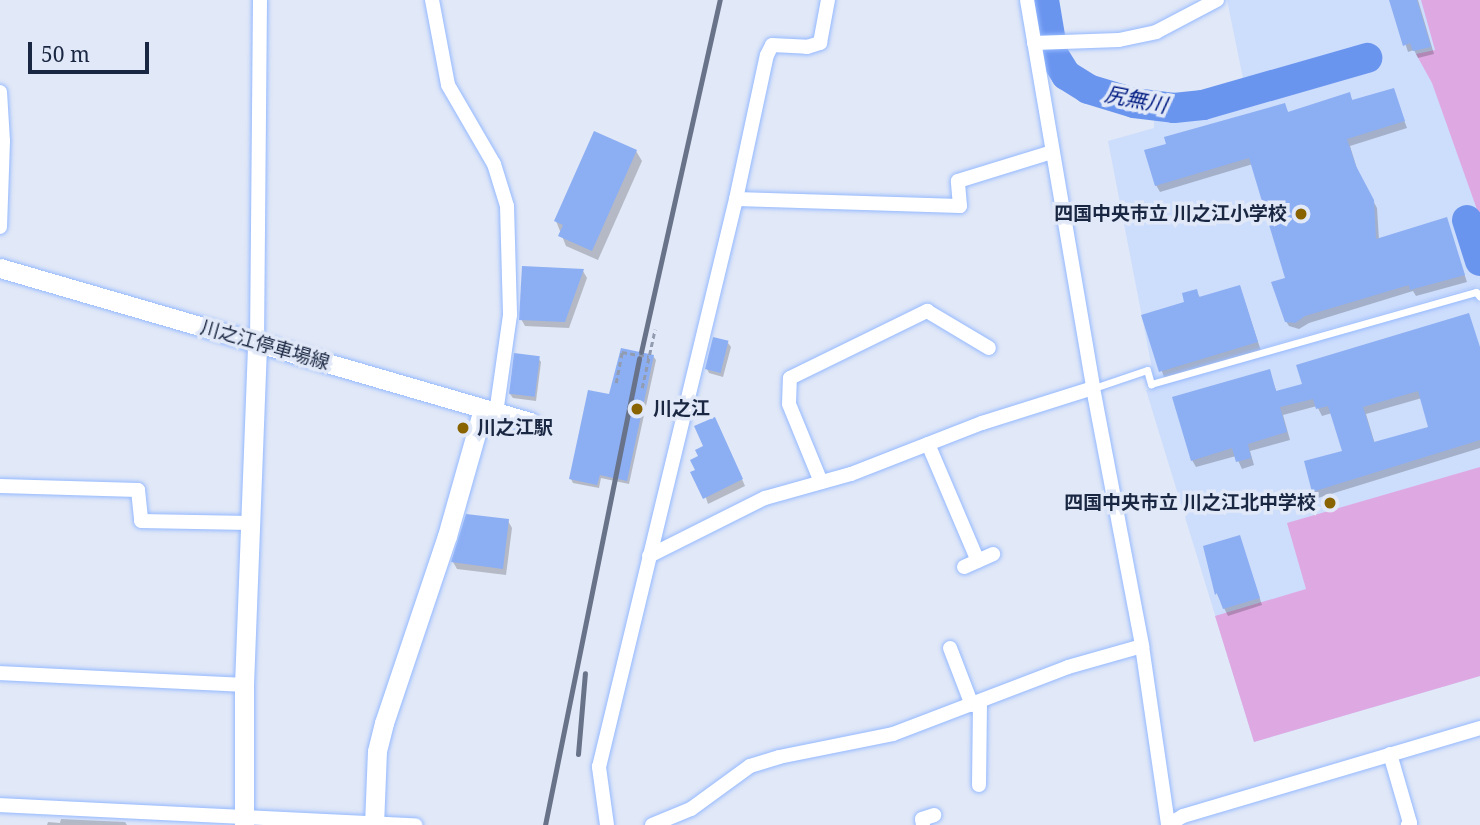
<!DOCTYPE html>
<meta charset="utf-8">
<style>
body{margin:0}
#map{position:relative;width:1480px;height:825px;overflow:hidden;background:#e1e8f7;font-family:"Noto Serif","Noto Sans JP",serif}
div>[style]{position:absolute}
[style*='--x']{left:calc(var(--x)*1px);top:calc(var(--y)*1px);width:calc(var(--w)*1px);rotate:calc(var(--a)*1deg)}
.built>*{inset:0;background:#cdddfc}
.green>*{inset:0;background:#dea9e3}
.shadow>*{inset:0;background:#0003}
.river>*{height:30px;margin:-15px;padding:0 15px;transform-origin:15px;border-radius:15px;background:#6a95ef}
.building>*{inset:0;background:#8caef3;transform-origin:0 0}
.path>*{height:2.5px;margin-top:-1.25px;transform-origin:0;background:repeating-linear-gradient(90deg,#929cb0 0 5px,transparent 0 8.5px)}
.roads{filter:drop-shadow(0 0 2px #95b9fe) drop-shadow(0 0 2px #95b9fe)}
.lane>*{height:7px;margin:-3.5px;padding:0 3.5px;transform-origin:3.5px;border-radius:3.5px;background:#fff}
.street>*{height:14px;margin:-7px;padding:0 7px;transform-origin:7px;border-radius:7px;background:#fff}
.secondary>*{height:19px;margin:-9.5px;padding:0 9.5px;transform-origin:9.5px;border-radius:9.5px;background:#fff}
.rail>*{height:5px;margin:-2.5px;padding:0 2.5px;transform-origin:2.5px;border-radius:2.5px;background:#687389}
.dots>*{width:19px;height:19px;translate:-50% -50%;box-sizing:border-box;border:4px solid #e1e8f7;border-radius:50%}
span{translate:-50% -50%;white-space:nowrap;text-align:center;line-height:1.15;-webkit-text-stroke:7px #e1e8f7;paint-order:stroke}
.poi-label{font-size:19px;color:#1a2742;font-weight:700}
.right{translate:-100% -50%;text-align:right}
.left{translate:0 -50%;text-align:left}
.street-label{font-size:19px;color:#1a2742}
.water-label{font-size:21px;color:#001b82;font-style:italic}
.scale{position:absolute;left:28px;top:42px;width:121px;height:32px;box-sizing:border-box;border:4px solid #1a2742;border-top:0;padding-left:9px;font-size:21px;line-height:24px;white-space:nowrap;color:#1a2742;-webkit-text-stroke:5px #e1e8f7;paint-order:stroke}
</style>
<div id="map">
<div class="built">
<i style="clip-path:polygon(1227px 0,1480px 0,1480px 289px,1478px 286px,1154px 379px,1108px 141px,1154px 128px,1154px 111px,1197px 112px,1247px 98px)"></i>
<i style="clip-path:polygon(1472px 296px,1480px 304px,1480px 676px,1254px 742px,1146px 390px)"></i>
</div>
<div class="green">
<i style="clip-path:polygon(1421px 0,1480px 0,1480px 218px,1432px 83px,1416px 54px,1435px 50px)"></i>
<i style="clip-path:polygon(1480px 467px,1480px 676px,1254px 742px,1215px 616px,1306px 589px,1287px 523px)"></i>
</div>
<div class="shadow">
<i style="clip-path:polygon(1391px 0,1418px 0,1434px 54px,1418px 58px,1414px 50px,1408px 52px)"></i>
<i style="clip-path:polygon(1393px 90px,1407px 128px,1350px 146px,1359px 175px,1377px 208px,1379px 240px,1446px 219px,1467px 282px,1416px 296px,1413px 291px,1309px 323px,1299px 329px,1289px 326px,1284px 318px,1288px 279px,1253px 164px,1160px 192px,1156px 185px,1284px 105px,1289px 114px,1349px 94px,1353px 101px)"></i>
<i style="clip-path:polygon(636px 151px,642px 161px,598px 260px,566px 246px,556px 221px)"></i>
<i style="clip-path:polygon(523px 268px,583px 271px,587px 278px,569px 328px,525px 326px,521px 319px)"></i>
<i style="clip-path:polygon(1240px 287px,1261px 351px,1165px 380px,1143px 316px,1186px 303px,1196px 291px,1201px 299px)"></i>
<i style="clip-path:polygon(728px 343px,731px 347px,723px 377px,709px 373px,707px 369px)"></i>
<i style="clip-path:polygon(653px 356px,656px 360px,629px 484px,601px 478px,599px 488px,573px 483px,571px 479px,610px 396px)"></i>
<i style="clip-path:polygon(538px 358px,541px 362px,536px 401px,513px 398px,510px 394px)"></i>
<i style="clip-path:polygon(evenodd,1269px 371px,1277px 393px,1480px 371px,1480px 448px,1318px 498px,1314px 491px,1344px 452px,1332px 413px,1322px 416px,1317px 406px,1283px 415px,1290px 440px,1250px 451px,1254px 465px,1242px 469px,1236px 456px,1196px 467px,1192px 460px,1269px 371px,1422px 398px,1430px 429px,1375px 444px,1366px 414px,1422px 398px)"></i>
<i style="clip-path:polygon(718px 425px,745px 486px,708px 504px,697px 470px)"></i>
<i style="clip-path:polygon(508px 521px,512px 528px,506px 575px,457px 569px,453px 562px)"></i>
<i style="clip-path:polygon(1239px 537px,1262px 605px,1228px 616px,1217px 594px,1205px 547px)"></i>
<i style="clip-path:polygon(61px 819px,125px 822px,127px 825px,47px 825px,48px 822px,60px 823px)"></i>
</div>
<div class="river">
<i style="--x:1044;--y:0;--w:55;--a:80.5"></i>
<i style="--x:1053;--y:54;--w:25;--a:58"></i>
<i style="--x:1066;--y:75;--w:26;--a:32"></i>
<i style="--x:1088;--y:89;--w:48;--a:16.9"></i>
<i style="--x:1134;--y:103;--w:40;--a:7.1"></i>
<i style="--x:1174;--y:108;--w:29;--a:-6"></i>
<i style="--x:1203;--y:105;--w:171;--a:-16"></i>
<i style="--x:1467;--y:220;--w:43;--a:72.4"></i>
</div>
<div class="building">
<i style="clip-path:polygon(1389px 0,1417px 0,1431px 47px,1413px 51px,1410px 43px,1403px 46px)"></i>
<i style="clip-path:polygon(1394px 88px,1405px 121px,1347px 139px,1356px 166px,1374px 200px,1376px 239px,1447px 217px,1465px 275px,1410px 290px,1409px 285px,1305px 316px,1295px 323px,1285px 322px,1271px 282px,1285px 278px,1249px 158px,1155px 186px,1144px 150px,1166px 144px,1164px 137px,1285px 103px,1288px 112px,1350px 92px,1352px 100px)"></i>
<i style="clip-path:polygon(594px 131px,637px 150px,592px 251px,558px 236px,563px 225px,554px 221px)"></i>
<i style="clip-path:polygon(522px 266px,584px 269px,565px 322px,519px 320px)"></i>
<i style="clip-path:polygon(1240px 285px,1258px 342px,1159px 372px,1141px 315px,1184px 302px,1182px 293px,1197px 289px,1199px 297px)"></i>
<i style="clip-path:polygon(evenodd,1469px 313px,1480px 347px,1480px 440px,1312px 492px,1304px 461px,1342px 451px,1328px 406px,1316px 409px,1313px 399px,1280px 407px,1287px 432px,1248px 444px,1251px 458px,1236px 462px,1232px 448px,1191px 461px,1172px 397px,1270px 369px,1276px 391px,1302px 384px,1296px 365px,1469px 313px,1418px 391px,1428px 427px,1374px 442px,1363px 407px,1418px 391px)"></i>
<i style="left:713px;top:337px;width:16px;height:33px;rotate:14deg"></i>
<i style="clip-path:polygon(621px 348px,654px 355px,627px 481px,600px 475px,597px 485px,569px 479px,588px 390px,609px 394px)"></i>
<i style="left:514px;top:353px;width:26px;height:41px;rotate:7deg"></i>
<i style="clip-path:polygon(715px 417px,743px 479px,703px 499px,690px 472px,695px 470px,690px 460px,698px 456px,695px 450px,703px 446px,694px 426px)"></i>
<i style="clip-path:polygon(466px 514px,509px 519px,503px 569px,451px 562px)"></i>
<i style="clip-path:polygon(1240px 535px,1260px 598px,1223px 609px,1217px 593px,1215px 595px,1203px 546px)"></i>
</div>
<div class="path">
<i style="--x:616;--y:383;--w:32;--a:-79"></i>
<i style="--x:622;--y:352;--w:27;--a:10"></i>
<i style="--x:642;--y:388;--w:60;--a:-77.6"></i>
</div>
<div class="roads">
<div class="lane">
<i style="--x:1094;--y:388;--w:56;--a:-18.8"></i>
<i style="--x:1147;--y:370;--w:15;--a:74"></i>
<i style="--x:1151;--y:384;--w:338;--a:-15.8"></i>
<i style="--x:1476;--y:292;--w:6;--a:51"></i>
</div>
<div class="street">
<i style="--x:432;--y:0;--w:86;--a:79.3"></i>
<i style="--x:448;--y:85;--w:91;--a:59.8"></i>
<i style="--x:494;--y:164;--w:44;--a:72.8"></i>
<i style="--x:507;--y:206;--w:109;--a:88.4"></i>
<i style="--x:510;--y:315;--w:99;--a:98.1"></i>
<i style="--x:1027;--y:0;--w:394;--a:80.3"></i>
<i style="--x:1093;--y:388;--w:263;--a:79.2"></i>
<i style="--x:1142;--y:646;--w:181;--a:81.7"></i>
<i style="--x:1034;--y:43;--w:85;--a:-2"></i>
<i style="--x:1119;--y:40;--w:38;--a:-12"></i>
<i style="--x:1156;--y:32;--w:69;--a:-27.7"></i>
<i style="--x:0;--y:92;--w:49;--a:86.5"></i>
<i style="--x:3;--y:141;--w:86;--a:92"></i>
<i style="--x:736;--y:199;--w:224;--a:1.8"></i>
<i style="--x:960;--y:206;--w:25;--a:-95"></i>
<i style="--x:958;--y:181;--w:98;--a:-17.1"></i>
<i style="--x:257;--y:343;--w:343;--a:-89.5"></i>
<i style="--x:928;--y:444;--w:127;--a:66.9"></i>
<i style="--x:821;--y:482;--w:84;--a:-112.3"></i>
<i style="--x:789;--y:404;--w:26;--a:-88"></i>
<i style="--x:790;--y:378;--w:153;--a:-26.1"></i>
<i style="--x:927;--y:311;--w:72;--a:30.8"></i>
<i style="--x:0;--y:486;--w:138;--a:1.7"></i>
<i style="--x:138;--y:490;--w:31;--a:84"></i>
<i style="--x:141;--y:521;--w:109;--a:1.1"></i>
<i style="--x:649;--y:556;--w:130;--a:-26.6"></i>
<i style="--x:765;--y:498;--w:89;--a:-15.6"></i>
<i style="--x:851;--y:474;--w:141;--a:-21.3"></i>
<i style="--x:982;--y:423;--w:116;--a:-17.5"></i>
<i style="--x:964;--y:567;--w:32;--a:-24"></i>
<i style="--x:950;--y:648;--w:61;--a:68.9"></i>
<i style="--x:0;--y:673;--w:244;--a:2.8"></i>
<i style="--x:1390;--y:754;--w:72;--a:73.8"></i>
<i style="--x:1410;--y:823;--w:3;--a:135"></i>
<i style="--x:979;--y:785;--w:83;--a:-89.3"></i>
<i style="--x:0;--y:805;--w:416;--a:2.8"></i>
<i style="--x:607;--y:825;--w:59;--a:-97.9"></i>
<i style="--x:599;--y:767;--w:584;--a:-76.44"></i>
<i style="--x:736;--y:199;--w:147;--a:-77.9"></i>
<i style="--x:767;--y:55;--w:11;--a:-63"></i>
<i style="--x:772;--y:45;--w:35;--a:3"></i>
<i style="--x:807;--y:47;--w:14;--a:-17"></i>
<i style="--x:820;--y:43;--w:44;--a:-79.5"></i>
<i style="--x:652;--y:825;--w:42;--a:-22.3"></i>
<i style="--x:691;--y:809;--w:73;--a:-36.1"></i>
<i style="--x:750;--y:766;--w:30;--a:-17"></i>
<i style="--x:779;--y:757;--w:116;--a:-11.4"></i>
<i style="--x:893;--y:734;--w:187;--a:-20.9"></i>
<i style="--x:1068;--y:667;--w:77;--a:-15.8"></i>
<i style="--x:923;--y:825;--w:6;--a:-99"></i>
<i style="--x:922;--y:819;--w:13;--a:-18"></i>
<i style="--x:1168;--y:825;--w:17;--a:-31"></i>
<i style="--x:1183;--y:816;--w:310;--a:-16.5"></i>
</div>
<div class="secondary">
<i style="--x:0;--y:268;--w:552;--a:16.2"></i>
<i style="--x:244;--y:825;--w:140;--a:-90"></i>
<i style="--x:244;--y:685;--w:342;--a:-87.8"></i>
<i style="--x:374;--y:825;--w:74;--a:-87.7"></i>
<i style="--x:377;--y:751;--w:29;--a:-76"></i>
<i style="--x:384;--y:723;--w:197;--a:-71.4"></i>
<i style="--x:447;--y:536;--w:132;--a:-74.2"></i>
</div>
</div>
<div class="rail">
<i style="--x:641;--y:352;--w:361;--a:-77.4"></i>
<i style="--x:578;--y:754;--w:81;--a:-85.1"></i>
<i style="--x:545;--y:825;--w:476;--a:-78.6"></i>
</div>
<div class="dots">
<i style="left:1301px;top:214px;background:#886300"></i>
<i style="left:637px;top:409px;background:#886300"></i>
<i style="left:463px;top:428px;background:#886300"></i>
<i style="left:1330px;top:503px;background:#886300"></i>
</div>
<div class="poi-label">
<span class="right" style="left:1287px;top:214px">四国中央市立 川之江小学校</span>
<span class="left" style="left:653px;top:409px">川之江</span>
<span class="left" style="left:477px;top:428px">川之江駅</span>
<span class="right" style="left:1316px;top:503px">四国中央市立 川之江北中学校</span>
</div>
<div class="street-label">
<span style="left:265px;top:345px;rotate:16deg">川之江停車場線</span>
</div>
<div class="water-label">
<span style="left:1136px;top:99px;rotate:11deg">尻無川</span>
</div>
<div class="scale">50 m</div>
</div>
